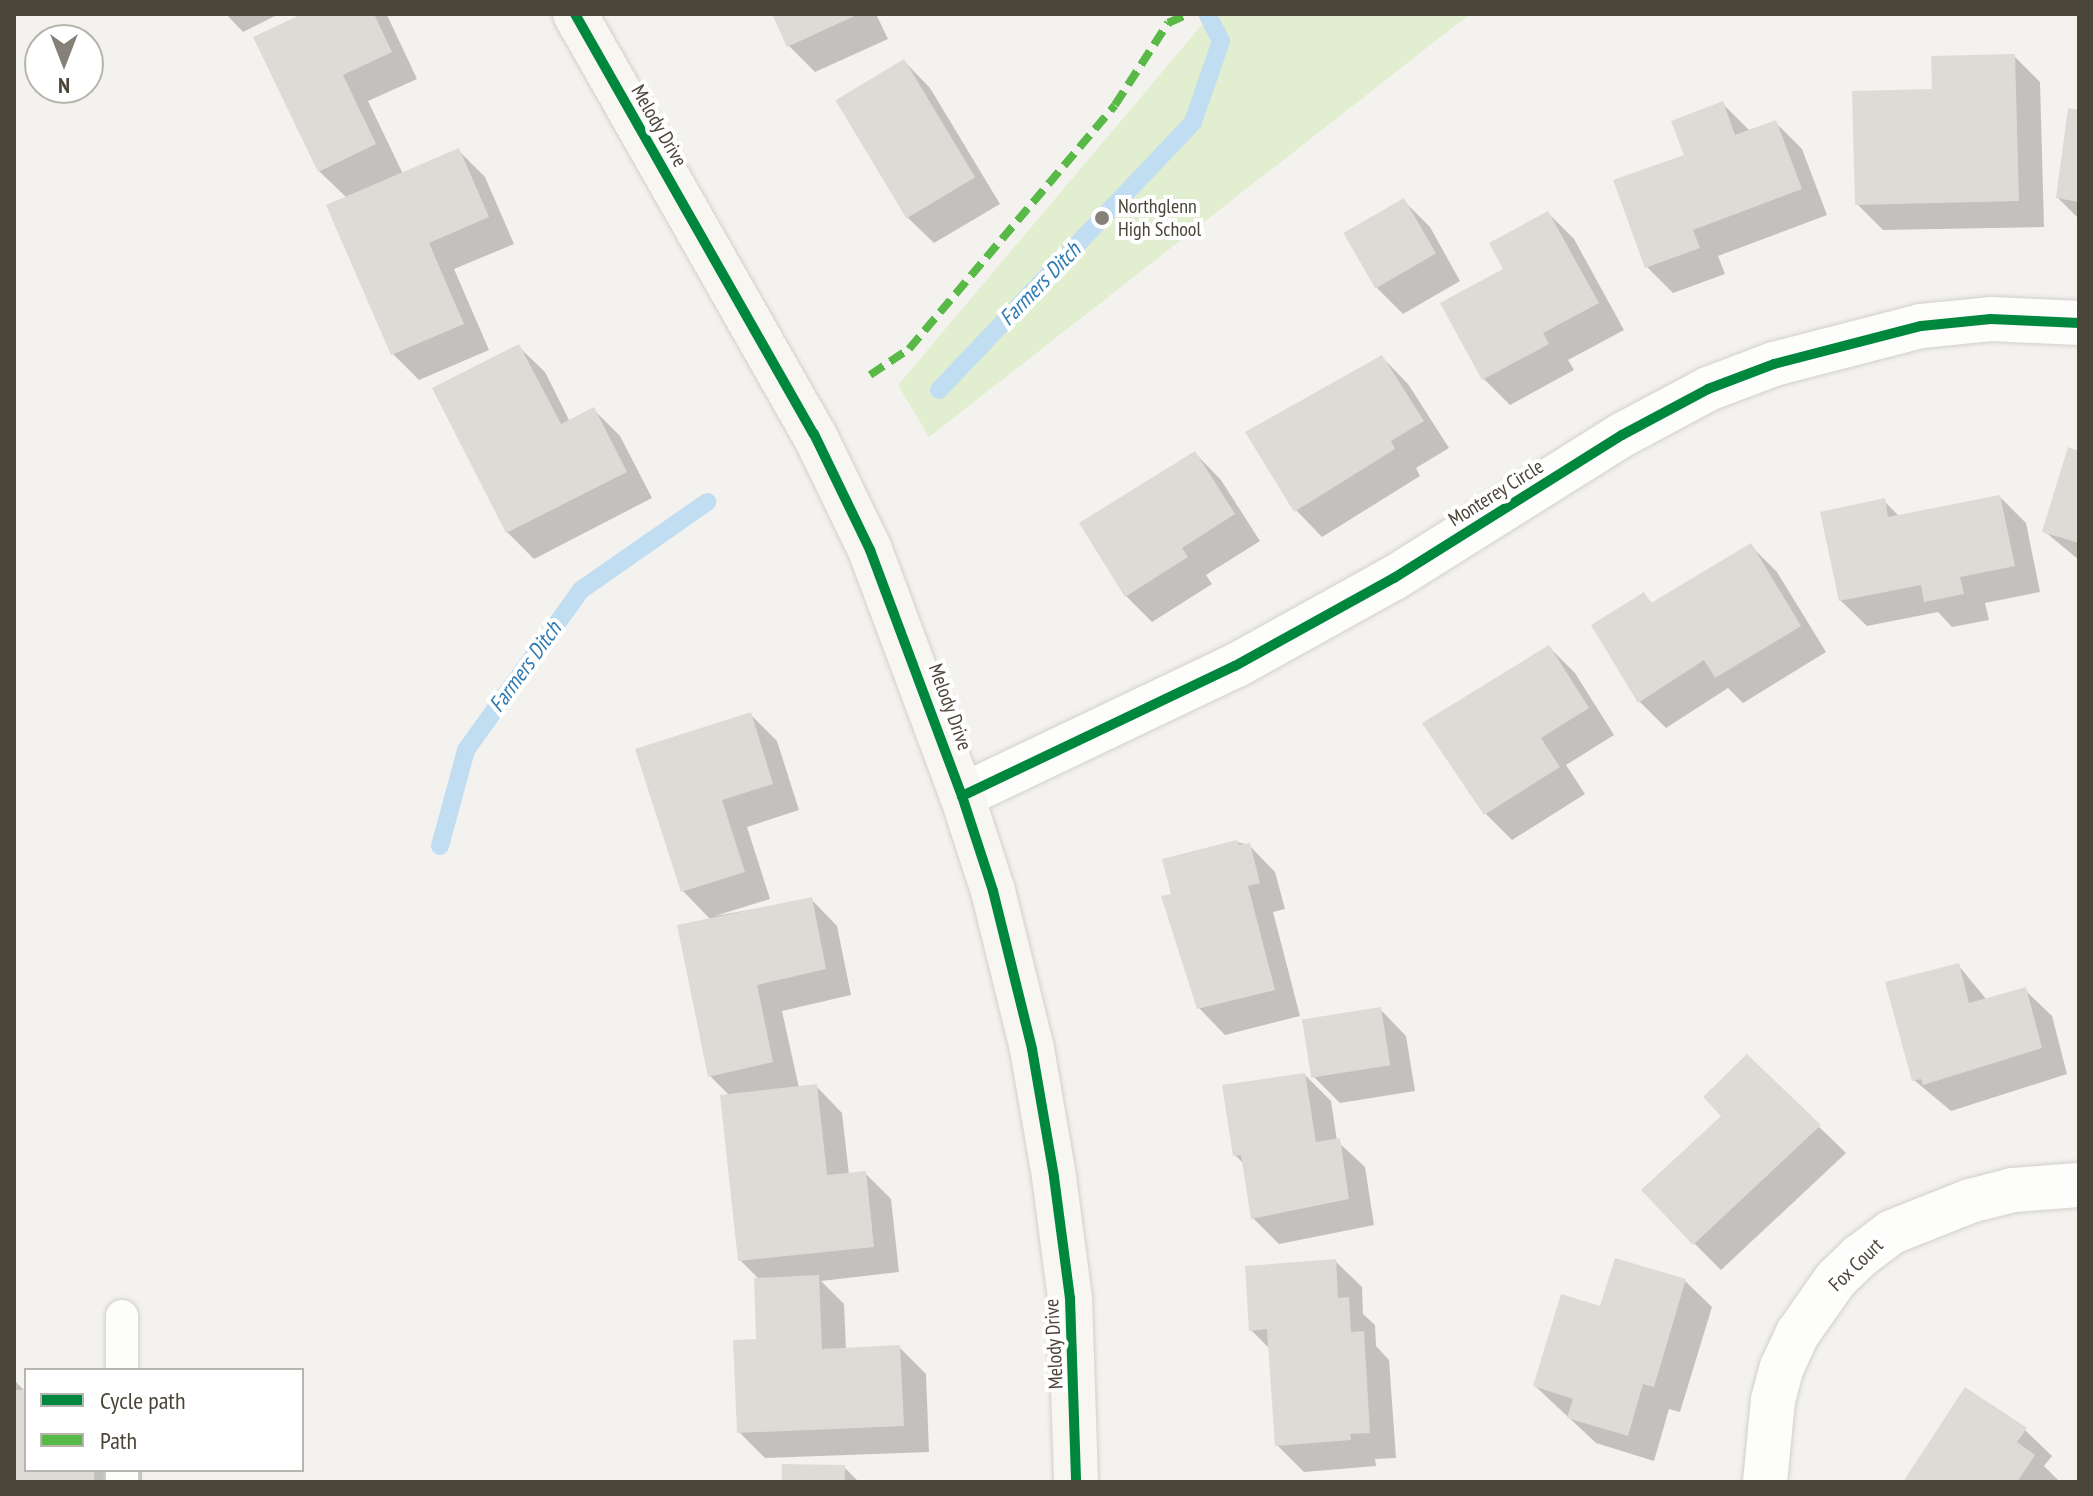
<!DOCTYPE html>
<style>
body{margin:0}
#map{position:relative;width:2093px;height:1496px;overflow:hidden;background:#f4f2ee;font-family:"PT Sans Narrow",sans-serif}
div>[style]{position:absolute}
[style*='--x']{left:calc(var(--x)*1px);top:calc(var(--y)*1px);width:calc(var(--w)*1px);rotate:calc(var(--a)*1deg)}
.green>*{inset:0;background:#e1eecf}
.shadow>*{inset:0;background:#0003}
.stream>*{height:18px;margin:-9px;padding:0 9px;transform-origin:9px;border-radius:9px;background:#c0ddf1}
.building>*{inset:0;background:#dedbd6;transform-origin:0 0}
.roads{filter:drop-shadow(0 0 2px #d2d0cb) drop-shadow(0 0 2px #d2d0cb)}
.lane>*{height:32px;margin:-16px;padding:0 16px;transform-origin:16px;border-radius:16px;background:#fdfdfc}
.street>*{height:44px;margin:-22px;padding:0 22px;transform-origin:22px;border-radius:22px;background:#fdfdfc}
.secondary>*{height:44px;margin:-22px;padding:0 22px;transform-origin:22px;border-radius:22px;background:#f7f6f1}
.quiet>*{height:8px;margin-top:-4px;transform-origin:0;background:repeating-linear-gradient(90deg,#58b947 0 16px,transparent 0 24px)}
.cycleway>*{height:10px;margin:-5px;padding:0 5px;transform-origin:5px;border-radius:5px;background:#00873e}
.dots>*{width:22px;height:22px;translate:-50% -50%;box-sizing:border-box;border:4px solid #fff;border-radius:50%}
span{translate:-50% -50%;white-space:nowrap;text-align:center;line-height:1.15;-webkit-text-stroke:8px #fff;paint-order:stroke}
.street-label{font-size:20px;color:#4b4439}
.poi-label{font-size:20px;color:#4b4439}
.left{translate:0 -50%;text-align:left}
.water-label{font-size:22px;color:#2e7ab2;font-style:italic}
.frame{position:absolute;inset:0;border:16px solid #4b4439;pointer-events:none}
.legend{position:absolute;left:24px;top:1368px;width:280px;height:104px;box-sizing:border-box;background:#fff;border:2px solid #b7b4b0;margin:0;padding:10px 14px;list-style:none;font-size:24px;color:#4b4439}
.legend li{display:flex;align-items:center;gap:16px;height:40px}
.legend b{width:40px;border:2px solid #b7b4b0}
.north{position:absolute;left:24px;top:24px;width:80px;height:80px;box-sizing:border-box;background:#fff;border:2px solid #b7b4b0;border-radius:50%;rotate:180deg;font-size:22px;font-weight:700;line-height:32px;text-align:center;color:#4b4439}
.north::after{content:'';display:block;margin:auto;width:28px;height:36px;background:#868178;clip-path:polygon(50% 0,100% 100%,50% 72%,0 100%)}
</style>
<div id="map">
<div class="green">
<i style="clip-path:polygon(1225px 14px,1470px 14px,929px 437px,898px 385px,1201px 26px)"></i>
</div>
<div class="shadow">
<i style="clip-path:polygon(226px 14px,279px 14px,243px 32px)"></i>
<i style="clip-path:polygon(307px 14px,387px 15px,417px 79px,368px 101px,403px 174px,458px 150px,485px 177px,514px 244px,454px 269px,489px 350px,419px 380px,393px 354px,347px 198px,319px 171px)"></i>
<i style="clip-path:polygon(774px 14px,876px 14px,888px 39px,815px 72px,789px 46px)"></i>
<i style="clip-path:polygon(2014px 56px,2040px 82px,2044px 227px,1883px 230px,1857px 204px,1934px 91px)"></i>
<i style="clip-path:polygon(904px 61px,930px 88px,1000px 204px,934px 243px,907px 217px)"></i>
<i style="clip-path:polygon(1723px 104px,1749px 130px,1776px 123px,1802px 149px,1827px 215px,1718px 256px,1725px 274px,1673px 293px,1646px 266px,1686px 156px)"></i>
<i style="clip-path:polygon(2079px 112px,2079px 219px,2058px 198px)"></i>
<i style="clip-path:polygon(1404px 201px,1430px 227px,1460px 281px,1403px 314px,1376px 287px,1346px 233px)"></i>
<i style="clip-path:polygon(1548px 213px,1574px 239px,1624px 330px,1568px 360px,1574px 370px,1510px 405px,1483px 378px,1506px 269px)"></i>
<i style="clip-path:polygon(518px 346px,545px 372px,570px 422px,594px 410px,620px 436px,652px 498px,534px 559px,507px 532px)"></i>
<i style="clip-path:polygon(1382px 357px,1408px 384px,1449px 448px,1416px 468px,1420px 476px,1322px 537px,1296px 510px)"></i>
<i style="clip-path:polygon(1195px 453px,1221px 480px,1260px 541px,1206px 575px,1212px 584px,1152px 622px,1126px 596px)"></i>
<i style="clip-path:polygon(2079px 453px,2079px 560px,2044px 531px)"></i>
<i style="clip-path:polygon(2000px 497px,2026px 523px,2040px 592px,1985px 603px,1989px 620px,1952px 627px,1938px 612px,1867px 626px,1840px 600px,1884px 501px,1900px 517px)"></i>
<i style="clip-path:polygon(1751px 546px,1777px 572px,1826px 652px,1743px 703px,1728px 688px,1666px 728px,1640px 702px,1593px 625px,1644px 595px,1653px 604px)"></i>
<i style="clip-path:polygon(1549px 647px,1575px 673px,1614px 735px,1566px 765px,1585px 794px,1512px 840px,1485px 813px)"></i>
<i style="clip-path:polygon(750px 714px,777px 741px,799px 810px,747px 827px,770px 899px,715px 916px,811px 899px,837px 926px,851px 995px,782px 1011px,799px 1088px,816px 1086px,842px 1113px,849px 1175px,865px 1173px,891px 1199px,899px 1272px,821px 1281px,844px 1304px,846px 1350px,899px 1347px,926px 1374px,929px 1452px,765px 1458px,739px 1432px,758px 1341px,760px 1280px,740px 1260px,730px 1096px,710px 1076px,711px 920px,683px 891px)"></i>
<i style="clip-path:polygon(1237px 842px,1249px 845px,1275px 872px,1285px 909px,1273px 912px,1300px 1016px,1225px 1035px,1199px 1008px,1164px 898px,1173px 896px)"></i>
<i style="clip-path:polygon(1958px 965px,1987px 1000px,2025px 990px,2052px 1016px,2067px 1074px,1951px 1111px,1914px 1080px)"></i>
<i style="clip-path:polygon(1380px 1009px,1406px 1036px,1415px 1091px,1340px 1103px,1314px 1077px)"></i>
<i style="clip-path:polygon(1747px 1057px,1846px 1153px,1721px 1270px,1694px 1243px,1724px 1116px)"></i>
<i style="clip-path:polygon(1305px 1075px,1331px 1101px,1337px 1141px,1365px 1167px,1374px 1225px,1279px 1244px,1253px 1218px,1245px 1165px,1235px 1155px)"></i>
<i style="clip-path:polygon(1335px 1261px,1362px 1287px,1363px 1314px,1375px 1325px,1376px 1346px,1389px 1360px,1396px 1458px,1375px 1459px,1376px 1466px,1304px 1472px,1277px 1445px,1271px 1350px,1251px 1330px)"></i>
<i style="clip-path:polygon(1685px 1281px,1712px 1307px,1680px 1412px,1669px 1409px,1654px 1461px,1596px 1443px,1535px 1386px,1601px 1309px)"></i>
<i style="clip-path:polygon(14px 1380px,26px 1392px,26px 1470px,142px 1470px,142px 1482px,14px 1482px)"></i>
<i style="clip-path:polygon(2025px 1430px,2052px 1456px,2044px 1466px,2060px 1482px,1905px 1482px)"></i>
<i style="clip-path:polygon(844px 1467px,859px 1482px,784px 1482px)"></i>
</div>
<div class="stream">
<i style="--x:939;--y:390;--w:369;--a:-46.5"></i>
<i style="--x:1193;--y:122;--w:86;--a:-70.9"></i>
<i style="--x:1221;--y:41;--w:30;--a:-117"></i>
<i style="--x:440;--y:846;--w:99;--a:-74.8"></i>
<i style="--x:466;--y:750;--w:197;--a:-54.3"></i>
<i style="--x:581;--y:590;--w:154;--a:-34.9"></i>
</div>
<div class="building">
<i style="clip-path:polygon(302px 14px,374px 14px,392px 52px,343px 75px,376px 144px,318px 172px,253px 37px)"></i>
<i style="clip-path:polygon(772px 14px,859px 14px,787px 47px)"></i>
<i style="clip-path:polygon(2015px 54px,2019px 201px,1855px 205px,1852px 91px,1932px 89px,1931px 56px)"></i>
<i style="left:904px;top:59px;width:138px;height:80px;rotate:59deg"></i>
<i style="clip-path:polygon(1723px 101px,1735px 135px,1776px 120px,1802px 189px,1693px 230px,1700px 248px,1645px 268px,1613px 180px,1684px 155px,1671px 121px)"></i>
<i style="clip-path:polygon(2068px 108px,2079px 110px,2079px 202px,2056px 198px)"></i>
<i style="clip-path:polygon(459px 148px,489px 217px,429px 243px,464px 324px,391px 355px,326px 205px)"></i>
<i style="left:1404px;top:198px;width:64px;height:70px;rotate:60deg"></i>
<i style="clip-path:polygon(1548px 211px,1599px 303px,1543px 333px,1549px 344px,1482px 380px,1440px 303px,1503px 269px,1489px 243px)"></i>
<i style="clip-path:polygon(519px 344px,561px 424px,594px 407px,627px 472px,506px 533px,432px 388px)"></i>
<i style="clip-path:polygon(1382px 355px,1424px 421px,1391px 441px,1395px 449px,1294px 512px,1245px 432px)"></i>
<i style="clip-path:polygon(2068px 447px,2079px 451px,2079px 543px,2042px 532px)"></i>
<i style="clip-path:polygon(1195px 451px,1235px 514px,1182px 548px,1188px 557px,1125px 597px,1079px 523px)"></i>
<i style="clip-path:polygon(2000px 495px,2015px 566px,1960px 577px,1964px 594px,1924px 602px,1921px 585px,1839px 601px,1820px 512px,1885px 498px,1888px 517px)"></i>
<i style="clip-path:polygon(1751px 543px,1801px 626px,1715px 678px,1704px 660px,1638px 703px,1591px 625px,1644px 592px,1651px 603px)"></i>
<i style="clip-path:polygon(1549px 645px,1589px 708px,1541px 738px,1560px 767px,1484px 815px,1422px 723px)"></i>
<i style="clip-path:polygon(751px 712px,773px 784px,722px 800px,745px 872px,681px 892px,635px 749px)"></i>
<i style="clip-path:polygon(1237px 840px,1239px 845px,1250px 843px,1260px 883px,1248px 886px,1275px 990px,1197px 1009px,1161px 896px,1171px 894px,1162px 859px)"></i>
<i style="clip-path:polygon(812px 897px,826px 969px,757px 985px,773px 1062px,708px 1077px,677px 925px)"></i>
<i style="clip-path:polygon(1959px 963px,1969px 1003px,2026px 987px,2042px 1048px,1923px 1085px,1921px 1079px,1912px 1081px,1885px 982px)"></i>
<i style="left:1381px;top:1007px;width:59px;height:80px;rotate:81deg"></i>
<i style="clip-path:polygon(1747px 1054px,1821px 1125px,1693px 1245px,1641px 1190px,1721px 1116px,1703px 1097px)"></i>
<i style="clip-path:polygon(1305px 1073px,1316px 1142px,1340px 1138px,1349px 1199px,1251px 1219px,1241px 1155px,1233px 1156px,1222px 1085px)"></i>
<i style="clip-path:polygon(817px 1084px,827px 1175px,866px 1171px,874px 1247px,738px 1261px,720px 1095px)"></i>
<i style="clip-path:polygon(1615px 1258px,1686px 1279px,1654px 1387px,1643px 1384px,1628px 1436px,1567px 1418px,1573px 1399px,1533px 1386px,1561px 1294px,1600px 1306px)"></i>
<i style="clip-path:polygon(1336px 1259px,1338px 1298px,1349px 1297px,1351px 1332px,1364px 1331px,1370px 1433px,1350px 1434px,1351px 1440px,1275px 1446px,1267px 1329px,1249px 1331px,1245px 1266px)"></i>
<i style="clip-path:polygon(819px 1275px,822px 1349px,900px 1345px,904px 1426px,737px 1433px,733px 1340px,756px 1339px,754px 1278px)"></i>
<i style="clip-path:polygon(1965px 1387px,2027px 1428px,2017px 1442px,2035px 1455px,2017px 1482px,1903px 1482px)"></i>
<i style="clip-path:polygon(14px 1390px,26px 1390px,26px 1470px,94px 1470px,94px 1482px,14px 1482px)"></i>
<i style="left:782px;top:1464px;width:63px;height:18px;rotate:1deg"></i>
</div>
<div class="roads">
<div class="lane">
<i style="--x:122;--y:1316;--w:54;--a:90"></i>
<i style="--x:122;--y:1470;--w:12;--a:90"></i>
</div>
<div class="street">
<i style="--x:962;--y:796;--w:302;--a:-25.5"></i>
<i style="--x:1235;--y:666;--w:182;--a:-29"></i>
<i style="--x:1394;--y:578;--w:269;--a:-32.1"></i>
<i style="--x:1622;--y:435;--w:98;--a:-28.1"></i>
<i style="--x:1708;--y:389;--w:71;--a:-20.7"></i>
<i style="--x:1774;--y:364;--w:152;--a:-14.5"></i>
<i style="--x:1921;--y:326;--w:70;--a:-5.7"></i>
<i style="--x:1991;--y:319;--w:88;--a:2.6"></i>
<i style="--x:1765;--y:1482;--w:82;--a:-84.4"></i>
<i style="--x:1773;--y:1400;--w:34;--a:-75"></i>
<i style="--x:1782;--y:1367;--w:38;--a:-65"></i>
<i style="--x:1798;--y:1333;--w:66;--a:-54.9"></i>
<i style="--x:1836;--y:1279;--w:33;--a:-44"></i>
<i style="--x:1860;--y:1256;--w:40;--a:-37"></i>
<i style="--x:1892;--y:1232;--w:84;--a:-21.7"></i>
<i style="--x:1970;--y:1201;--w:44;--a:-14.3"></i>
<i style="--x:2013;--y:1190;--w:66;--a:-4.3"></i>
</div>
<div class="secondary">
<i style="--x:575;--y:14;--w:483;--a:60.4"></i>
<i style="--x:814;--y:434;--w:129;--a:64.2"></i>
<i style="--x:870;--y:550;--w:263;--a:69.5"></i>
<i style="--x:962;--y:796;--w:100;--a:71.9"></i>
<i style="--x:993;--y:891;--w:163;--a:76.1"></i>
<i style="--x:1032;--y:1049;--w:130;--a:80.2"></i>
<i style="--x:1054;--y:1177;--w:122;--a:82.5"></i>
<i style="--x:1070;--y:1298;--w:184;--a:88.1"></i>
</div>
</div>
<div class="quiet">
<i style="--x:1168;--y:23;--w:22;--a:-24"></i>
<i style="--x:870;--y:375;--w:47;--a:-33.7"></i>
<i style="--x:909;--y:349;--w:319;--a:-49.8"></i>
<i style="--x:1115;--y:105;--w:98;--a:-57.1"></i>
</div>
<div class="cycleway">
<i style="--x:575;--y:14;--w:483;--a:60.4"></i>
<i style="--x:814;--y:434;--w:129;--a:64.2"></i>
<i style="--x:870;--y:550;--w:263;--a:69.5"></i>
<i style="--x:962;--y:796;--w:100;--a:71.9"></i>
<i style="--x:993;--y:891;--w:163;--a:76.1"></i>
<i style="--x:1032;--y:1049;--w:130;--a:80.2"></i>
<i style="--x:1054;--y:1177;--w:122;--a:82.5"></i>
<i style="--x:1070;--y:1298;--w:184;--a:88.1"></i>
<i style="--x:962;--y:796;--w:302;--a:-25.5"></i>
<i style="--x:1235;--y:666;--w:182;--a:-29"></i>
<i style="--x:1394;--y:578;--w:269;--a:-32.1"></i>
<i style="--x:1622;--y:435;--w:98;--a:-28.1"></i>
<i style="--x:1708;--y:389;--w:71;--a:-20.7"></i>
<i style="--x:1774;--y:364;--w:152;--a:-14.5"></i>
<i style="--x:1921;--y:326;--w:70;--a:-5.7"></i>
<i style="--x:1991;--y:319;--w:88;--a:2.6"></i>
</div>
<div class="dots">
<i style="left:1102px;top:218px;background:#868178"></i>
</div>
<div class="street-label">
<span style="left:659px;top:126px;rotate:60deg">Melody Drive</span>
<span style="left:1496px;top:493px;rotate:-32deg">Monterey Circle</span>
<span style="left:950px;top:707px;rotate:70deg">Melody Drive</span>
<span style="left:1856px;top:1265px;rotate:-44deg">Fox Court</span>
<span style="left:1054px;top:1344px;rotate:-93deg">Melody Drive</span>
</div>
<div class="poi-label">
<span class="left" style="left:1118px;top:218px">Northglenn<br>High School</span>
</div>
<div class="water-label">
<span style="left:1040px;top:284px;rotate:-46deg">Farmers Ditch</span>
<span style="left:525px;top:667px;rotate:-54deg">Farmers Ditch</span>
</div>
<div class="frame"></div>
<ul class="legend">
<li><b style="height:10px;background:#00873e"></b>Cycle path</li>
<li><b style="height:10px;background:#58b947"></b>Path</li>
</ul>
<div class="north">N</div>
</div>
